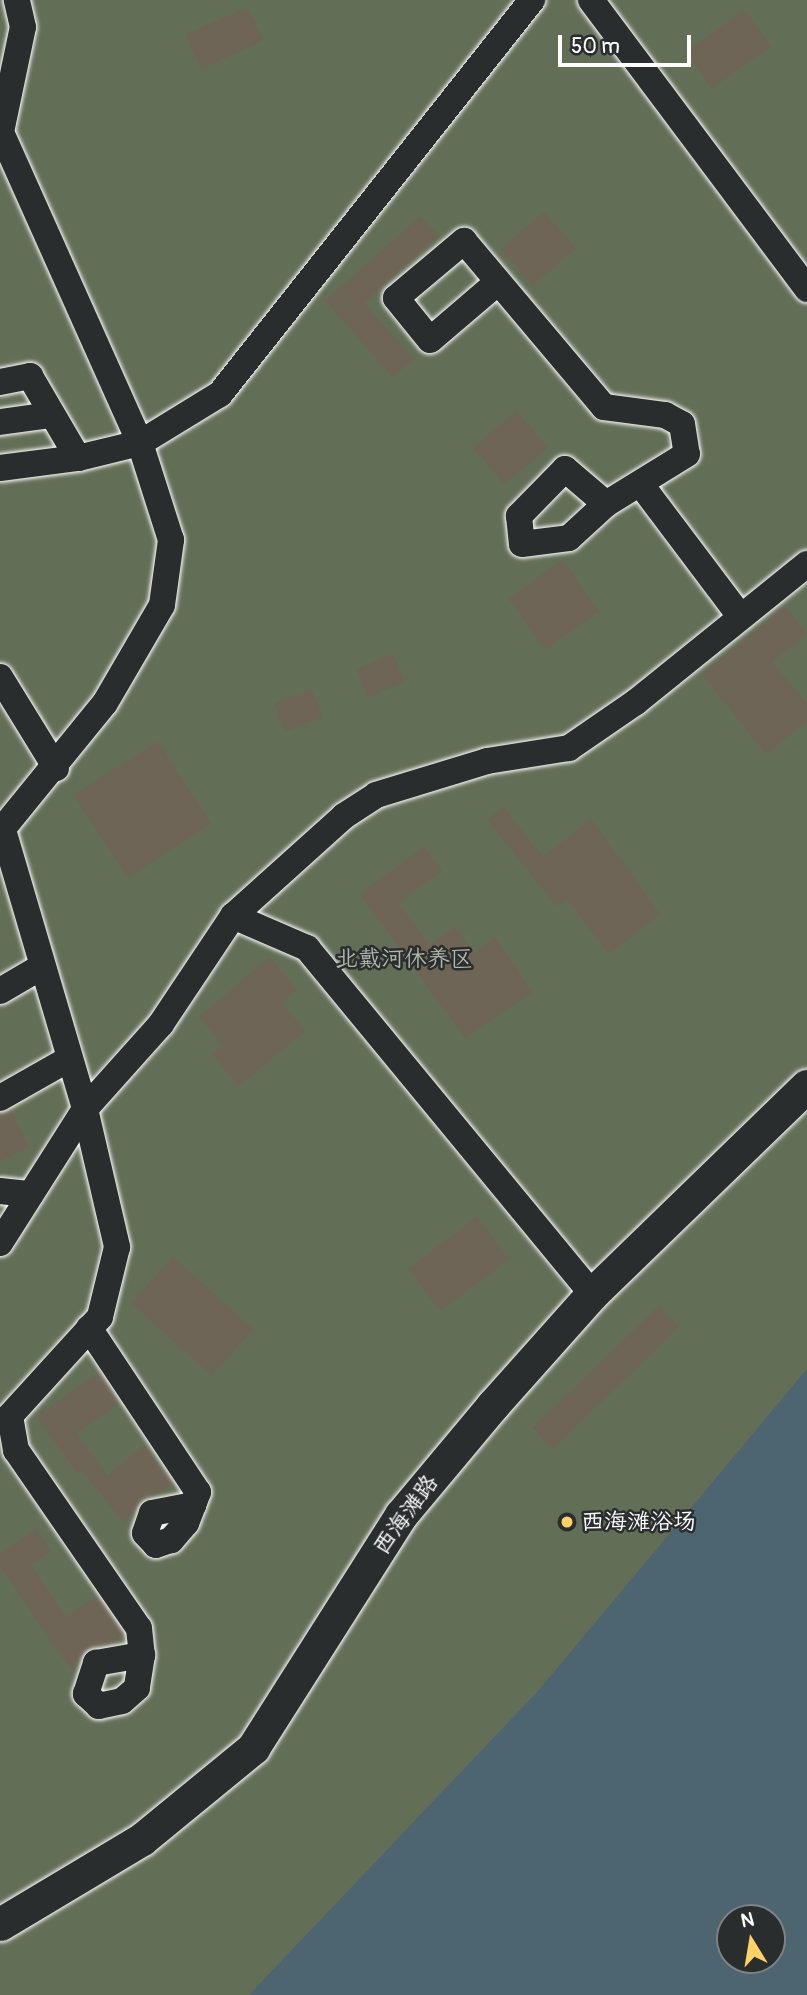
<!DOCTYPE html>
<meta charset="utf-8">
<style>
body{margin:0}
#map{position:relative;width:807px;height:1995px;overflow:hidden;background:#383836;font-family:Pangolin,"LXGW WenKai TC",sans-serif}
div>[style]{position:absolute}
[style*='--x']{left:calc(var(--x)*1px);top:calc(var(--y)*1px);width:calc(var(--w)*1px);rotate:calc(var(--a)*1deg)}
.green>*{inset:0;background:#636e56}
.water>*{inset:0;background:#4d6471}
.building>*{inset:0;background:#6f6556;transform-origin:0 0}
.roads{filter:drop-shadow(0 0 2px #fff) drop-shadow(0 0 2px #fff)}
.minor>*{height:26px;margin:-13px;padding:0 13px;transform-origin:13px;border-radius:13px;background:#2a2d2e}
.major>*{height:33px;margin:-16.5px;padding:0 16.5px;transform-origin:16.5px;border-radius:16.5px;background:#2a2d2e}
.dots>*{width:19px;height:19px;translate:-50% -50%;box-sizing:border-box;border:4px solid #2a2d2e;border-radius:50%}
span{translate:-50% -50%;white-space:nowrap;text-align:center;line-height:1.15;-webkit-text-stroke:5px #2a2d2e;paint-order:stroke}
.park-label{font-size:23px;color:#b1b6aa}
.street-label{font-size:23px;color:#fff}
.poi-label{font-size:23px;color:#fff}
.left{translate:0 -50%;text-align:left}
.north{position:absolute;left:716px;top:1904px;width:70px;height:70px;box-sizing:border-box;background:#2a2d2e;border:2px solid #7f8182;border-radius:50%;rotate:349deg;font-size:19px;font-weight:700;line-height:28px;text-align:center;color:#fff}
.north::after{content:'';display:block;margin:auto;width:24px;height:32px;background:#ffd166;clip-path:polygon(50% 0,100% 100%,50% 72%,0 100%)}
.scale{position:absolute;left:558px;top:35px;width:133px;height:32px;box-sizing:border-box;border:4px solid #fff;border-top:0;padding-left:9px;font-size:21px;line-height:24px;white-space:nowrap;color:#fff;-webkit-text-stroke:5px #2a2d2e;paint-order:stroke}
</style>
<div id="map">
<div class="green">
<i style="clip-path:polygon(evenodd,0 0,807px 0,807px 1995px,0 1995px,0 0,730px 1918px,772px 1918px,772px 1960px,730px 1960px,730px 1918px)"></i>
</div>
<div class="water">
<i style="clip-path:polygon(evenodd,807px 1369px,807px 1995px,249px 1995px,538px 1691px,807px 1369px,730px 1918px,772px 1918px,772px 1960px,730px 1960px,730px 1918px)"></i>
</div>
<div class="building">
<i style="left:248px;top:7px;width:37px;height:68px;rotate:66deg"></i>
<i style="left:745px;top:10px;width:45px;height:72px;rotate:55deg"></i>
<i style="left:544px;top:212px;width:48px;height:57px;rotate:49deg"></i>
<i style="clip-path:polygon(421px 216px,439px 236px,364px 303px,414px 359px,393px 377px,325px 301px)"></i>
<i style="left:517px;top:411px;width:48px;height:57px;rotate:50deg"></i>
<i style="left:562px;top:560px;width:63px;height:66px;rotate:54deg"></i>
<i style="clip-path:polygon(785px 606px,807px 634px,772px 662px,807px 704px,807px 721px,766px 754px,702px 674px)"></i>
<i style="left:393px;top:654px;width:30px;height:40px;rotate:67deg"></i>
<i style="left:312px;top:689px;width:30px;height:40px;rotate:69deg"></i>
<i style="left:158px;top:741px;width:98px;height:100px;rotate:57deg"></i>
<i style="clip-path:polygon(503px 807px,543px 857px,591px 819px,660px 914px,609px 954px,567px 899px,557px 906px,487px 820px)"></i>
<i style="clip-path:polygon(424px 847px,442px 871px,398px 903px,430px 945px,455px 927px,474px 953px,496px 938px,533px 992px,465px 1038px,360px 894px)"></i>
<i style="clip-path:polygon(270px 957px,297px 990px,282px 1003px,305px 1031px,239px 1086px,211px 1053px,224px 1046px,199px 1017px)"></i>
<i style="clip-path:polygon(11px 1110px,29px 1147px,0 1161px,0 1114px)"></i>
<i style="left:477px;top:1217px;width:53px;height:86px;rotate:53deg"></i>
<i style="left:173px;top:1257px;width:108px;height:62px;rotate:42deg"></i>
<i style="left:659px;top:1306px;width:29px;height:176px;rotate:46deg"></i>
<i style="clip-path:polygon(100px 1372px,120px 1403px,77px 1433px,107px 1476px,144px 1446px,174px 1484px,142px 1501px,124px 1523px,82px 1470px,77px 1474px,37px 1416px)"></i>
<i style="clip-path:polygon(36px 1529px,51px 1552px,31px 1565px,66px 1617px,98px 1596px,124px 1634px,112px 1644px,86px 1651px,72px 1671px,0 1566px,0 1553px)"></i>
</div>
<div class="roads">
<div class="minor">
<i style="--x:591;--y:0;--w:361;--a:53.2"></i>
<i style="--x:498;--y:282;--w:89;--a:139.5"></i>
<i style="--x:430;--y:340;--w:54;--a:-129"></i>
<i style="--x:396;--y:298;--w:89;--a:-40"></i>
<i style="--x:464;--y:241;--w:217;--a:49.9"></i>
<i style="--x:604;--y:407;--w:62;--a:7.5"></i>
<i style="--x:665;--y:415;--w:19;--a:28"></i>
<i style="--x:682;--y:424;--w:30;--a:81"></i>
<i style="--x:687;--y:454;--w:95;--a:148.3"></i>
<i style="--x:606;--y:504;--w:54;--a:-139.5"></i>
<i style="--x:565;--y:469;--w:66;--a:134.4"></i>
<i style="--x:519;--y:516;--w:28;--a:84"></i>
<i style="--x:522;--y:544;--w:47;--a:-7.3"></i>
<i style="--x:569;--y:538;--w:50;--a:-42.6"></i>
<i style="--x:0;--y:382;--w:31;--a:-11"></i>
<i style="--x:30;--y:376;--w:95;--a:59.7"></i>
<i style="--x:0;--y:422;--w:50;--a:-8"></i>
<i style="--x:0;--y:468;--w:79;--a:-7.3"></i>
<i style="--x:78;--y:458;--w:64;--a:-13.6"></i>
<i style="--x:140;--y:443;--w:94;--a:-31.5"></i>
<i style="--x:220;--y:394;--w:503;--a:-51.63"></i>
<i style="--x:642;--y:486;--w:163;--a:53"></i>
<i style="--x:0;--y:677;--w:107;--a:58.4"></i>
<i style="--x:3;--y:830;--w:291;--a:73.6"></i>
<i style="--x:85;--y:1109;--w:142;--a:76.9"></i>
<i style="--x:117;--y:1247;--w:72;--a:103.7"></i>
<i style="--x:100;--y:1317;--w:134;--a:132.3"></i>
<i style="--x:10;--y:1416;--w:35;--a:80"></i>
<i style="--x:16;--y:1450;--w:216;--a:55.4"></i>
<i style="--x:139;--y:1628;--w:27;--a:84"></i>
<i style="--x:142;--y:1655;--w:33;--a:99"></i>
<i style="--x:137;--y:1688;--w:20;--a:139"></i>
<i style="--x:122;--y:1701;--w:24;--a:168"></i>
<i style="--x:99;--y:1706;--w:18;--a:-137"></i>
<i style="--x:86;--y:1694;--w:33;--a:-72"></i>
<i style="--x:96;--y:1663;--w:47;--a:-9.9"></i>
<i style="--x:0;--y:832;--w:166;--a:-50.9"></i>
<i style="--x:105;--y:703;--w:113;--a:-59.8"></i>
<i style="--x:162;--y:605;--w:66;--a:-82.1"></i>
<i style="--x:171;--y:540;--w:102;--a:-107.7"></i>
<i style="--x:140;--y:443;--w:341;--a:-114.1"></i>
<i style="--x:1;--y:132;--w:107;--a:-78.2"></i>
<i style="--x:23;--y:27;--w:28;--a:-103"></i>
<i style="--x:233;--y:916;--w:81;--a:23.4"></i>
<i style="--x:307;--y:948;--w:448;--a:50.5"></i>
<i style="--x:0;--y:991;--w:48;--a:-30.3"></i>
<i style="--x:0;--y:1098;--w:77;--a:-29.6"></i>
<i style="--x:0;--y:1191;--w:31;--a:6"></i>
<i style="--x:0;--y:1243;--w:159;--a:-57.6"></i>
<i style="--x:85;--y:1109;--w:114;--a:-48.2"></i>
<i style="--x:161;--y:1024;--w:130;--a:-56.3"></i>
<i style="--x:233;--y:916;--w:149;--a:-42"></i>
<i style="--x:344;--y:816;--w:38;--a:-33"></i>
<i style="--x:376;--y:795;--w:116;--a:-17"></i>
<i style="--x:487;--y:761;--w:83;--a:-9"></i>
<i style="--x:569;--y:748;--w:81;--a:-34.5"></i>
<i style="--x:636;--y:702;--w:220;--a:-38.9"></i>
<i style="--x:89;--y:1328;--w:197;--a:56.4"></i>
<i style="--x:198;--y:1492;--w:14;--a:111"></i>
<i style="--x:193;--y:1505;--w:19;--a:111"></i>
<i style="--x:186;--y:1523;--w:23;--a:131"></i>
<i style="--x:171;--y:1540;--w:16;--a:162"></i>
<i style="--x:156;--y:1545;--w:16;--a:-133"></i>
<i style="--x:145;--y:1533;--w:21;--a:-71"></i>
<i style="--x:152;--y:1513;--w:42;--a:-11"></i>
</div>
<div class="major">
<i style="--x:0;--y:1924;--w:165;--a:-30.9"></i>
<i style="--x:142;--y:1839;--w:144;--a:-39.3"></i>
<i style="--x:253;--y:1748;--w:276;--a:-57.6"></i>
<i style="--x:401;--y:1515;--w:143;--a:-50.1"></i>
<i style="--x:493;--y:1405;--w:149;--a:-48.3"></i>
<i style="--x:592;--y:1294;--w:299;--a:-44.1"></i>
</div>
</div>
<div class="dots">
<i style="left:567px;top:1522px;background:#ffd166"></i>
</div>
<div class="park-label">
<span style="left:404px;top:959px">北戴河休养区</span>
</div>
<div class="street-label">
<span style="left:406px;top:1515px;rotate:-54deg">西海滩路</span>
</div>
<div class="poi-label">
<span class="left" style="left:581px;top:1522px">西海滩浴场</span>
</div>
<div class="north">N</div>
<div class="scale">50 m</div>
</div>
